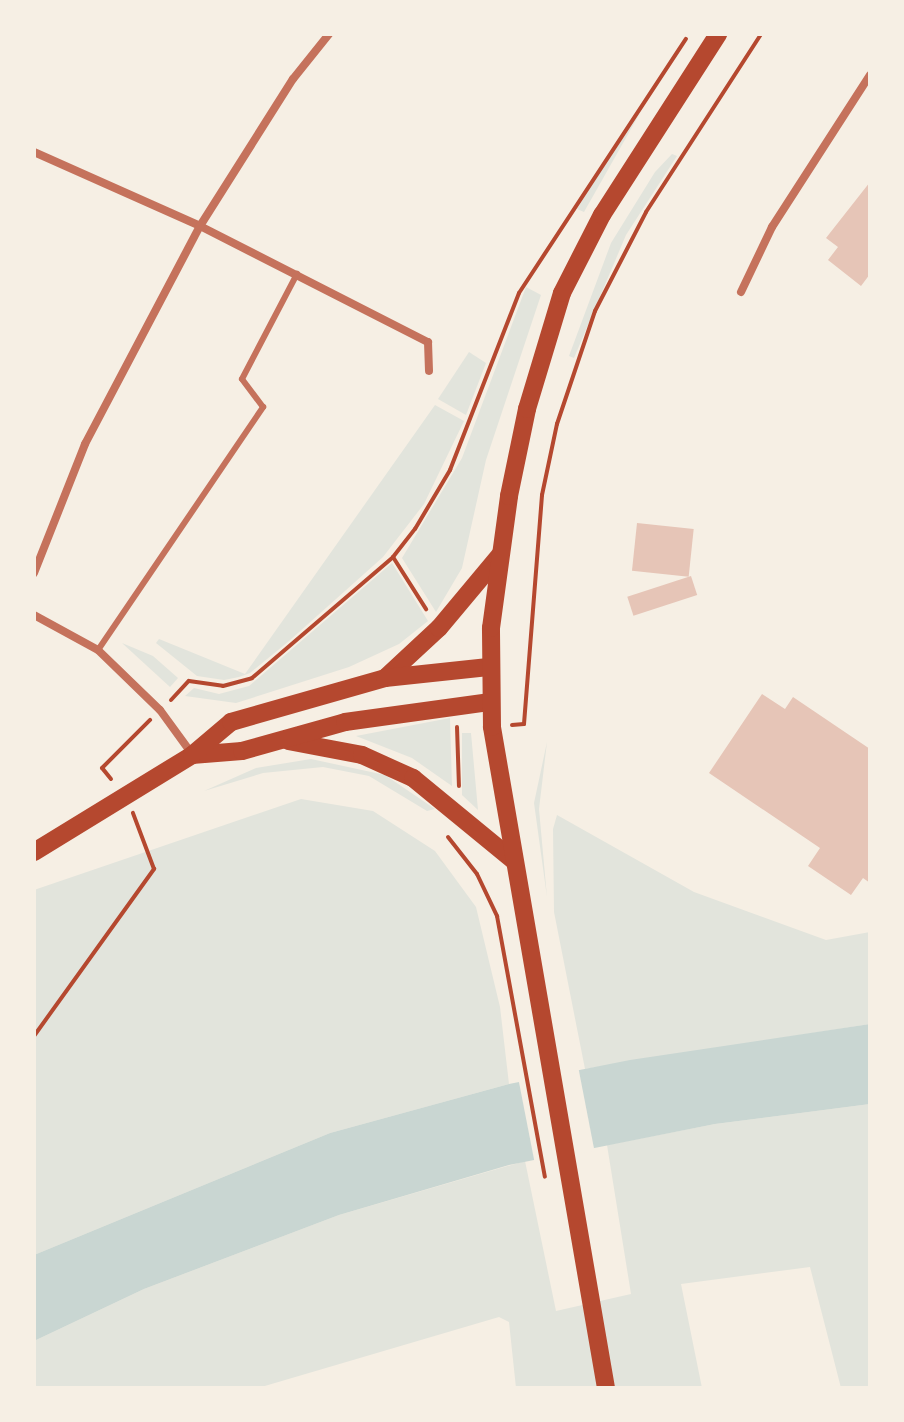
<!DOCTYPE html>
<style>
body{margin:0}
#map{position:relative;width:904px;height:1422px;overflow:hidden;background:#f6efe4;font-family:"Space Grotesk",sans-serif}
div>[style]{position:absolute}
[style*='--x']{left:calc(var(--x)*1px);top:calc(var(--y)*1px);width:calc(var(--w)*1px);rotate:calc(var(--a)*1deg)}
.green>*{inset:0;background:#e2e4dc}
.water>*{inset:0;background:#c9d6d2}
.pier>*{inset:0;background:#f6efe4;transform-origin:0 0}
.building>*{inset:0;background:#e6c5b7;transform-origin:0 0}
.path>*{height:4px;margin:-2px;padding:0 2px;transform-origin:2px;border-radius:2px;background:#b5482f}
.service>*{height:6px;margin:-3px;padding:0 3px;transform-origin:3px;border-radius:3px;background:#c5725c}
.minor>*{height:8px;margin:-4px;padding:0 4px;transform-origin:4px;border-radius:4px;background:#c5725c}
.primary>*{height:18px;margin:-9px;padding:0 9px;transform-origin:9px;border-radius:9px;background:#b5482f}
span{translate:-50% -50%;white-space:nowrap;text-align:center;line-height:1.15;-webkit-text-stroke:8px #f6efe4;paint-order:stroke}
.frame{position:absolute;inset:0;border:36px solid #f6efe4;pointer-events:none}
</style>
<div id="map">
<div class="green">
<i style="clip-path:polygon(640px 113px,584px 212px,577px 209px,594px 181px)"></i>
<i style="clip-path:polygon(672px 154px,677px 156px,626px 235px,574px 358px,569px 356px,611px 243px,655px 172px)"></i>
<i style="clip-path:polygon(526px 287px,541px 295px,486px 460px,462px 568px,436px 612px,402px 558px,462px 458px)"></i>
<i style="clip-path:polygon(469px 352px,486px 363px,466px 415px,438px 399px)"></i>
<i style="clip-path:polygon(435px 405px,464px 421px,424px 504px,383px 557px,289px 641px,250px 673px,239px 677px,224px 680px,197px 676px,156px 643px,159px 639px,245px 674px)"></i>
<i style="clip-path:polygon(392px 563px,428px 621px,399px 644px,349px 667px,236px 703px,185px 696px,194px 688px,219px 694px,249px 686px)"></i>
<i style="clip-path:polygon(122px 643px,153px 656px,178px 678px,170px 687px)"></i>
<i style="clip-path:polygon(450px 718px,452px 786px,412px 758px,356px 736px)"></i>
<i style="clip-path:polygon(462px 733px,471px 733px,478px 810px,462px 795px)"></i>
<i style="clip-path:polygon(547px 742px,539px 809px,547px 897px,534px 803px)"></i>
<i style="clip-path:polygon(311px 759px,385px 775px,435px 809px,427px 811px,369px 776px,323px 767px,263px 773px,204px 791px,256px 768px)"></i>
<i style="clip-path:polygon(301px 799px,373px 811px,435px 851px,476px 907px,500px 1007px,509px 1084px,330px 1133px,34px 1255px,34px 890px)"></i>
<i style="clip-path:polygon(557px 815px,694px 892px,826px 940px,870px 932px,870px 1024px,585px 1069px,554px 912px,553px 829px)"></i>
<i style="clip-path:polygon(870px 1104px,870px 1388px,841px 1388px,810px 1267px,681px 1284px,702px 1388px,516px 1388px,509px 1322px,499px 1317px,258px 1388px,34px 1388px,34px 1341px,144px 1289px,339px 1215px,525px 1161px,556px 1311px,631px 1294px,607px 1145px,715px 1124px)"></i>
</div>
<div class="water">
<i style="clip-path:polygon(870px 1024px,870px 1104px,715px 1124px,509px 1165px,339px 1215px,144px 1289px,34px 1341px,34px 1255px,330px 1133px,509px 1084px,630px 1060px)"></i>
</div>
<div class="pier">
<i style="left:578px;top:1066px;width:86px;height:61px;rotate:79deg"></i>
</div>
<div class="building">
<i style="clip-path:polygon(870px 182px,870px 274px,861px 286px,828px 260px,838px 247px,826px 238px)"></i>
<i style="left:637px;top:523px;width:57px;height:48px;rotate:6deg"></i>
<i style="left:691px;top:576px;width:20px;height:67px;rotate:72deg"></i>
<i style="clip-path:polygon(762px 694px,785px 709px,793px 697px,870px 749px,870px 883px,863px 878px,851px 895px,808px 866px,820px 848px,709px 773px)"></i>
</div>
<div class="path">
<i style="--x:393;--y:557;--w:62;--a:57.6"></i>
<i style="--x:171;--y:700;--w:26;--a:-47"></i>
<i style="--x:189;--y:681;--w:34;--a:8"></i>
<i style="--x:223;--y:686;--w:30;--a:-15"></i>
<i style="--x:252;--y:678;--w:186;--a:-40.6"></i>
<i style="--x:393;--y:557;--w:36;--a:-52"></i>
<i style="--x:415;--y:529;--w:69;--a:-59.3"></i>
<i style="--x:450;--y:470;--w:190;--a:-68.7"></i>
<i style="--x:519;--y:293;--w:304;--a:-56.7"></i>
<i style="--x:512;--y:725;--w:12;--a:-5"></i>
<i style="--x:524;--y:724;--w:230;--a:-85.5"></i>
<i style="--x:542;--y:495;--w:73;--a:-78.1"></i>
<i style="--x:557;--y:424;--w:119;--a:-71.4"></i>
<i style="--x:595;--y:311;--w:111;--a:-62.7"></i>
<i style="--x:646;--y:212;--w:212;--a:-57.1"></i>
<i style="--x:457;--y:727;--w:59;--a:88.1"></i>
<i style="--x:111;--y:779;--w:14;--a:-129"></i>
<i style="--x:102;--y:768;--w:68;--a:-45"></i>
<i style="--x:448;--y:837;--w:47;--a:51.9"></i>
<i style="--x:477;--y:874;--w:47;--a:64.5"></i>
<i style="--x:497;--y:916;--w:265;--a:79.6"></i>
<i style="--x:34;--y:1036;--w:206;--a:-54.3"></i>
<i style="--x:154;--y:869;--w:60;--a:-110.6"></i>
</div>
<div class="service">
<i style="--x:98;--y:650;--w:294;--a:-55.8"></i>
<i style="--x:263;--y:407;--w:35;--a:-127"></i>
<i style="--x:242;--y:379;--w:119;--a:-62.4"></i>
</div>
<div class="minor">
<i style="--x:34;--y:152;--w:182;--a:24"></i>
<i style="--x:200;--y:226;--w:256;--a:27"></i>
<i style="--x:428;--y:342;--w:29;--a:88"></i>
<i style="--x:741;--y:292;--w:72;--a:-64.5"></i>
<i style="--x:772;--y:227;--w:181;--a:-57.2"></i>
<i style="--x:34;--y:573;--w:139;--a:-68.4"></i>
<i style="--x:85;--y:444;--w:246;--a:-62.2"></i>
<i style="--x:200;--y:226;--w:174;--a:-57.7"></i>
<i style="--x:293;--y:79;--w:58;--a:-51.3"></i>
<i style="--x:34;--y:615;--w:73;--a:28.7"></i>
<i style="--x:98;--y:650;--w:86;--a:44.1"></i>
<i style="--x:160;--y:710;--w:54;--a:54"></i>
</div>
<div class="primary">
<i style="--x:385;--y:678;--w:74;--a:-42.8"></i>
<i style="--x:439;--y:628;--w:95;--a:-50.1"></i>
<i style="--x:288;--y:741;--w:75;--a:10.7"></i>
<i style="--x:362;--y:755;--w:56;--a:24.3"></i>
<i style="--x:413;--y:778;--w:131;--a:39.4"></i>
<i style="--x:192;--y:755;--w:50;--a:-4.6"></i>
<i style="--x:242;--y:751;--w:107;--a:-15.7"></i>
<i style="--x:345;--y:722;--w:145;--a:-7.9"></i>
<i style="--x:34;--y:852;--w:185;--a:-31.5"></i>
<i style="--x:192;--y:755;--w:51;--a:-40.2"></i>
<i style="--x:231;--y:722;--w:160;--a:-15.9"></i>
<i style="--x:385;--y:678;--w:104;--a:-6.1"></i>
<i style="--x:606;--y:1388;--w:671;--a:-99.79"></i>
<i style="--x:492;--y:727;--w:99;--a:-90.6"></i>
<i style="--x:491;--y:628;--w:133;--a:-82.2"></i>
<i style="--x:509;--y:496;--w:89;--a:-78.3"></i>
<i style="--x:527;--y:409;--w:121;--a:-73.2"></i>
<i style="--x:562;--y:293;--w:88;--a:-62.9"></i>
<i style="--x:602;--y:215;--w:215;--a:-57.3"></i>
</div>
<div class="frame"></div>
</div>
